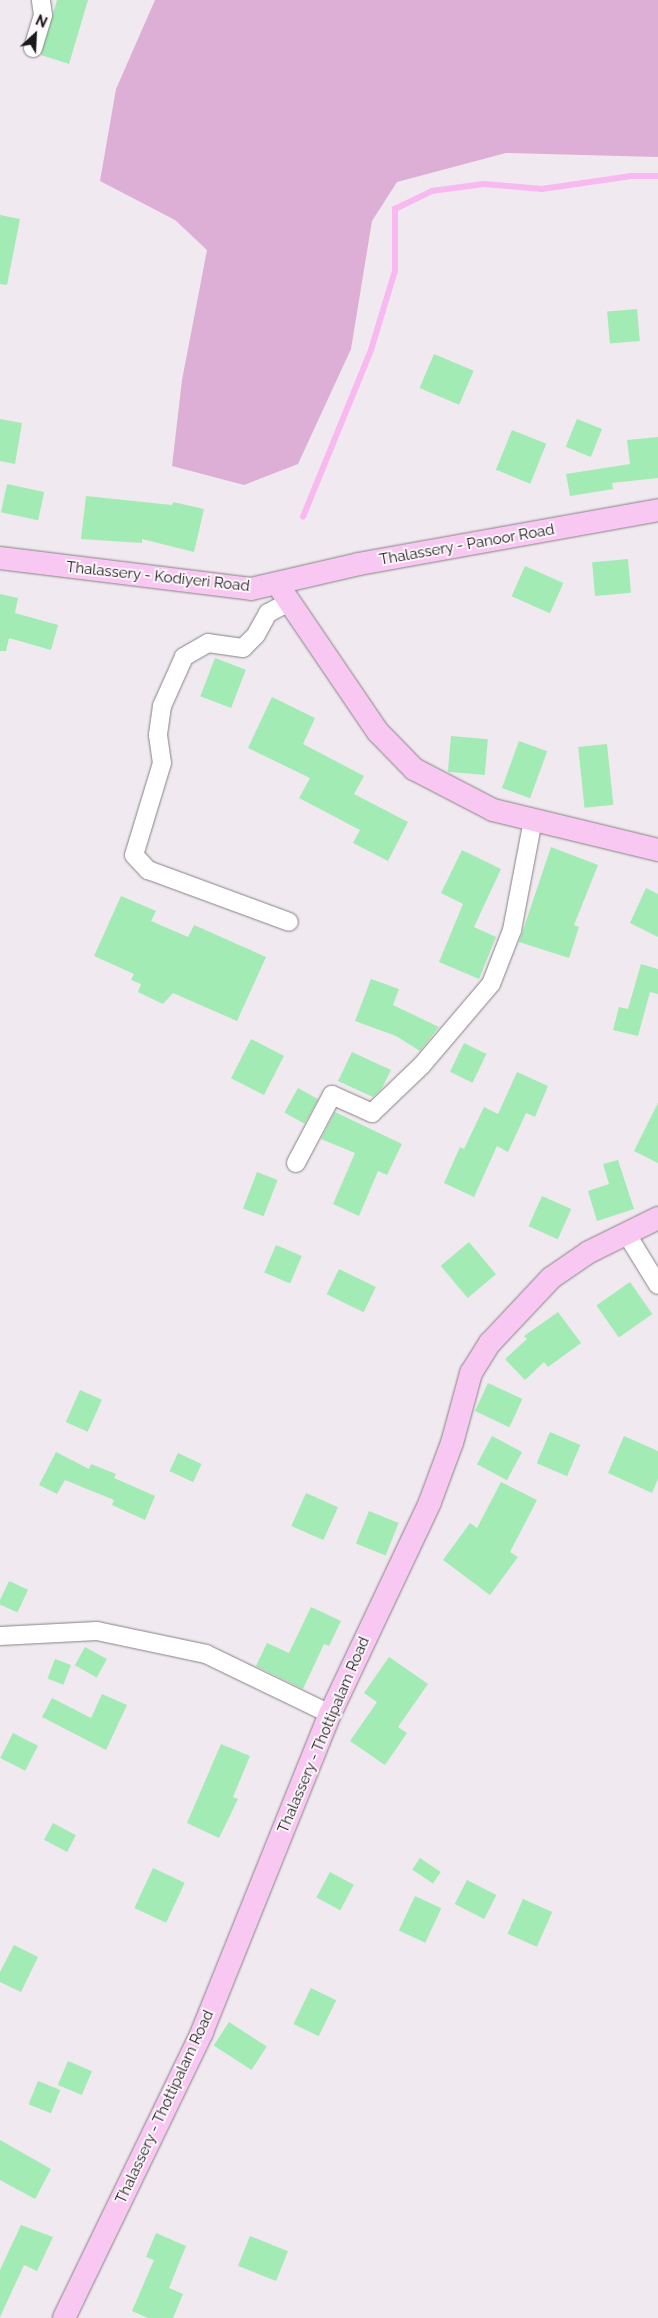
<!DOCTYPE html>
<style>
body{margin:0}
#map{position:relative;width:658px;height:2318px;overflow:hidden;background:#f0e9ef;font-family:Raleway,sans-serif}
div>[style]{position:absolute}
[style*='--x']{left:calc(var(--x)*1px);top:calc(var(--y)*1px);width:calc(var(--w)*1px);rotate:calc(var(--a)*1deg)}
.green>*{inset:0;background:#ddafd7}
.stream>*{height:5.5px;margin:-2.75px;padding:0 2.75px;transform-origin:2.75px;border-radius:2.75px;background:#f8b8f0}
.building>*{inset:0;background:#a2ebb5;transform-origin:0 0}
.roads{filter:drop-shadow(0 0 1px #878286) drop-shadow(0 0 1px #878286)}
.minor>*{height:18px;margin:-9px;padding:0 9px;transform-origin:9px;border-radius:9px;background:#fff}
.major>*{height:22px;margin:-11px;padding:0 11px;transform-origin:11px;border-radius:11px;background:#f8c7f2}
span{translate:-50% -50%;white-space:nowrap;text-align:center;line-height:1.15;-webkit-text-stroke:4px #fdf7fc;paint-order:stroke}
.street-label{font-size:15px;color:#1b191b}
.north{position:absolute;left:10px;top:10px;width:50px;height:50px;-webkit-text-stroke:4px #fdf7fc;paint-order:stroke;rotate:25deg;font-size:14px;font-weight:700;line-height:20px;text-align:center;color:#1b191b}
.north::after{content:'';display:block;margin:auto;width:18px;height:22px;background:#1b191b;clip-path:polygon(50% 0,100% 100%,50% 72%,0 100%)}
</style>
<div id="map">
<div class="green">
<i style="clip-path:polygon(155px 0,658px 0,658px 157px,506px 153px,397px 182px,372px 221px,351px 349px,298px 464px,244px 485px,172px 466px,182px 380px,207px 250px,175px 220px,100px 181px,116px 89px)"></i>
</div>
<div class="stream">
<i style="--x:303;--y:517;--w:180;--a:-67.8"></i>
<i style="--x:371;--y:350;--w:83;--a:-73.1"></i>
<i style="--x:395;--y:271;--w:62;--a:-90"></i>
<i style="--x:395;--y:209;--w:41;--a:-25.9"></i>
<i style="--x:432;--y:191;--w:52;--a:-7.7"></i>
<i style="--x:484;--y:184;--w:58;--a:4.9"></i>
<i style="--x:542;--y:189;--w:90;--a:-8.3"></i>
<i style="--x:631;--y:176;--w:27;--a:0"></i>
</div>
<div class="building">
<i style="clip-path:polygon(57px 0,88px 0,69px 64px,41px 55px)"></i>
<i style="clip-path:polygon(0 215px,20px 219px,7px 285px,0 284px)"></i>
<i style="left:637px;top:309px;width:32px;height:30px;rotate:85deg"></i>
<i style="left:434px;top:354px;width:43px;height:37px;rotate:23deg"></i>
<i style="clip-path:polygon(0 419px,22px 423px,15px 464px,0 461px)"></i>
<i style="left:577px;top:419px;width:27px;height:30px;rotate:22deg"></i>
<i style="left:512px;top:430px;width:37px;height:43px;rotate:22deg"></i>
<i style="clip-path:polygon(658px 437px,658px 478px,612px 483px,613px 489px,570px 496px,566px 474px,630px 464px,627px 440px)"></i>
<i style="left:7px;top:484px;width:38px;height:29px;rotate:12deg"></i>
<i style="clip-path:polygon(86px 496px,172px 505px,173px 502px,204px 509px,194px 552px,142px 539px,142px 543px,81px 539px)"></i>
<i style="left:628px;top:559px;width:34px;height:36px;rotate:85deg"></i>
<i style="left:525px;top:566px;width:42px;height:33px;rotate:24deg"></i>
<i style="clip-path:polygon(0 594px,18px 598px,15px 613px,58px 625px,51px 650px,9px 638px,6px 651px,0 651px)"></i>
<i style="left:215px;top:658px;width:33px;height:41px;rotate:21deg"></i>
<i style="clip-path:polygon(272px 697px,315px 718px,303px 744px,364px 776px,354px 794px,408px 822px,388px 861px,353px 843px,360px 830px,299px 798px,310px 778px,248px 748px)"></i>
<i style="left:451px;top:736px;width:37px;height:36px;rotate:5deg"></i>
<i style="left:519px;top:741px;width:30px;height:50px;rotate:20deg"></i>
<i style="left:607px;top:744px;width:61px;height:29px;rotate:84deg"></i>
<i style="clip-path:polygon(551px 847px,598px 865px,574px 925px,579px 927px,569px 958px,519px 942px)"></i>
<i style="clip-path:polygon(462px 850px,501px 869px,474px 927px,496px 937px,479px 979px,439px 962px,463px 904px,441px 893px)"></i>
<i style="clip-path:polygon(646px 888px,658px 894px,658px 937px,630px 923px)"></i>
<i style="clip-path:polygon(121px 896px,156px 911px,151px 921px,188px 937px,194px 925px,266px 957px,237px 1021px,173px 993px,163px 1004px,138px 992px,141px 984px,131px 980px,134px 974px,94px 956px)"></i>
<i style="clip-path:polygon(641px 964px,658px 969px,658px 994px,650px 992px,638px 1036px,613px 1030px,619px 1007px,628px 1009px)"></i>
<i style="clip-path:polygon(371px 979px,399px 989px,393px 1005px,439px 1027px,420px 1051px,396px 1036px,355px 1021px)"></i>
<i style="left:251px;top:1039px;width:37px;height:44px;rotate:27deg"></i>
<i style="left:464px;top:1043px;width:25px;height:32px;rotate:26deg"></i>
<i style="clip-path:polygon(352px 1052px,391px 1070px,382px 1088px,373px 1097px,338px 1081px)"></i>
<i style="clip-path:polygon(517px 1072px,548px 1086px,535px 1117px,526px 1113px,508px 1152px,497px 1146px,474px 1197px,444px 1183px,460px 1147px,464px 1149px,484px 1107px,498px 1114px)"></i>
<i style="left:298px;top:1088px;width:23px;height:28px;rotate:29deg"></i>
<i style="clip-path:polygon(658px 1103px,658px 1163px,634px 1151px)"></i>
<i style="clip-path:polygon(335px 1112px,402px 1144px,387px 1175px,378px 1171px,359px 1216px,333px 1204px,355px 1153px,321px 1139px)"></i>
<i style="clip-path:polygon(618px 1160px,634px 1209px,597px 1221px,588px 1191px,609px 1184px,603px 1164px)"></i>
<i style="left:257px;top:1172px;width:22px;height:39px;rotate:21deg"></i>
<i style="left:542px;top:1196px;width:32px;height:33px;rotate:24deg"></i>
<i style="left:469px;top:1242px;width:42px;height:37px;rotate:50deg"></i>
<i style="left:276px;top:1245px;width:28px;height:30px;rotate:23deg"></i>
<i style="left:339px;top:1269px;width:41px;height:28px;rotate:26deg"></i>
<i style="left:630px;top:1282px;width:39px;height:41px;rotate:55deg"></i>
<i style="clip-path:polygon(558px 1312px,581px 1343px,548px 1367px,544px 1362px,525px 1380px,505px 1359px,527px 1339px,524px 1336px)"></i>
<i style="left:488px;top:1383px;width:38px;height:31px;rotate:25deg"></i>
<i style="left:80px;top:1390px;width:24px;height:35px;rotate:24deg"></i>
<i style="left:550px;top:1432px;width:33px;height:34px;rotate:23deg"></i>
<i style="left:492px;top:1436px;width:34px;height:32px;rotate:28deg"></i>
<i style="clip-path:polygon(624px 1436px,658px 1451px,658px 1479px,652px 1493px,608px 1473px)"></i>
<i style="clip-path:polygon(56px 1452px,89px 1469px,91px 1464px,116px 1474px,114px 1478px,155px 1496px,145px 1520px,112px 1505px,114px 1500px,65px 1480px,57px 1494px,39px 1485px)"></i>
<i style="left:178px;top:1453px;width:26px;height:20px;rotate:25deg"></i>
<i style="clip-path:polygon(501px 1482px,537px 1500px,510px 1552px,518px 1557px,490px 1595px,443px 1560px,470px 1523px,477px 1528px)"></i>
<i style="left:306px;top:1493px;width:35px;height:36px;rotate:24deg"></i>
<i style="left:369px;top:1511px;width:32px;height:35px;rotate:22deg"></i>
<i style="left:9px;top:1581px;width:21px;height:25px;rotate:25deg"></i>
<i style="clip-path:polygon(311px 1607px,341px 1621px,329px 1646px,324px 1644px,303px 1689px,256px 1666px,267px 1643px,289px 1653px)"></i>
<i style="left:85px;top:1647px;width:25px;height:21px;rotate:29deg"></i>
<i style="clip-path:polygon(389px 1657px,428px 1684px,398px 1727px,407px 1733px,385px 1765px,350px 1741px,377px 1702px,364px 1693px)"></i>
<i style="left:55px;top:1659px;width:17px;height:21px;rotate:21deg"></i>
<i style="clip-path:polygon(102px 1694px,127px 1705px,106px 1750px,42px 1717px,52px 1698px,91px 1718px)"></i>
<i style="left:13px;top:1733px;width:28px;height:28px;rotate:27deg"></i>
<i style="clip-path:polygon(221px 1744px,250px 1756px,233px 1797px,238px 1799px,219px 1838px,187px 1823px)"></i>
<i style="left:53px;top:1823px;width:26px;height:19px;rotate:28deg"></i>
<i style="left:420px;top:1858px;width:25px;height:14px;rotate:34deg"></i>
<i style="left:153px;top:1868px;width:35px;height:44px;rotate:25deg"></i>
<i style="left:330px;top:1872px;width:27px;height:29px;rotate:28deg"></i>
<i style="left:467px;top:1880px;width:33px;height:27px;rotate:27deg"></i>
<i style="left:415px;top:1896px;width:29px;height:38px;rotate:25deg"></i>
<i style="left:523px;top:1899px;width:32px;height:38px;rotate:24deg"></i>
<i style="clip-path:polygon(14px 1945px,38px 1957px,21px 1992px,0 1982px,0 1972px)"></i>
<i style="left:311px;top:1988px;width:28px;height:40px;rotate:26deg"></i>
<i style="left:229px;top:2022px;width:45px;height:28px;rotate:33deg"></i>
<i style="left:68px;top:2061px;width:26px;height:26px;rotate:23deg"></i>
<i style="left:38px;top:2081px;width:24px;height:25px;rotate:22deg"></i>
<i style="clip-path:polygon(0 2140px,51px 2169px,35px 2199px,0 2180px)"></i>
<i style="clip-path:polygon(21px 2225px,53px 2237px,37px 2271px,24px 2265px,0 2317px,0 2270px)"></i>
<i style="clip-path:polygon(156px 2233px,186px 2246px,169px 2288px,183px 2294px,173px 2318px,148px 2318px,132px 2311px,154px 2260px,146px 2257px)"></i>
<i style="left:250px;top:2236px;width:41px;height:32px;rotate:22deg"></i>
</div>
<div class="roads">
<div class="minor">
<i style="--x:33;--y:48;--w:34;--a:-73"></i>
<i style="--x:43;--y:15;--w:15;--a:-98"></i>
<i style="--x:289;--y:602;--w:24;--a:152"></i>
<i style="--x:268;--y:613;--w:25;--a:119"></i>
<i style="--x:256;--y:635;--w:18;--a:135"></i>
<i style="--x:243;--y:648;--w:35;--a:-172"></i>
<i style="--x:208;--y:643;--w:28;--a:150"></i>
<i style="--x:184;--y:657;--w:54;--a:114.2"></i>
<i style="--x:162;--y:706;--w:29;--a:98"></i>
<i style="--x:158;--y:735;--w:28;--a:82"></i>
<i style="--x:162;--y:763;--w:96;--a:106.9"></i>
<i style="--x:134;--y:855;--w:21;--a:47"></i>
<i style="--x:148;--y:870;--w:150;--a:20.2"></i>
<i style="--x:296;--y:1163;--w:77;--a:-62.1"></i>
<i style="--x:332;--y:1095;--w:44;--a:24.2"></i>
<i style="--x:372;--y:1113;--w:69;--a:-43.8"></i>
<i style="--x:422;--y:1065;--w:106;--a:-49.6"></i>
<i style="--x:491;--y:984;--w:58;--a:-68.7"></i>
<i style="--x:512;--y:930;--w:112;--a:-79.2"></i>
<i style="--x:626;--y:1233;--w:61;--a:58.4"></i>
<i style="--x:0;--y:1636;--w:97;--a:-3"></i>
<i style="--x:97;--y:1631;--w:111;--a:11.9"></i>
<i style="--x:206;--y:1654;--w:138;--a:25.8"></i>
</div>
<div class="major">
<i style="--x:0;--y:558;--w:253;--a:7"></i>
<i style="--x:251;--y:589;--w:111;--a:-13"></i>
<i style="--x:359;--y:564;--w:304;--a:-10.2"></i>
<i style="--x:278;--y:585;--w:178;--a:55.8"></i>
<i style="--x:378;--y:732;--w:52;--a:45.8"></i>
<i style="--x:414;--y:769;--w:89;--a:27.4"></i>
<i style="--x:493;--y:810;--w:170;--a:13.6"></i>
<i style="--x:64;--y:2318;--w:318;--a:-64.2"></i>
<i style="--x:202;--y:2032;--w:343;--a:-68.1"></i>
<i style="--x:330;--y:1714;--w:234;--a:-64.7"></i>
<i style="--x:430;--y:1502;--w:63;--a:-69.6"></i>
<i style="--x:452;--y:1443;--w:73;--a:-74.8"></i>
<i style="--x:471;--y:1373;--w:36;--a:-58"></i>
<i style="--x:490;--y:1343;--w:89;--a:-46.8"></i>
<i style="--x:551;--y:1278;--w:46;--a:-34.4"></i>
<i style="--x:589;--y:1252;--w:77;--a:-26.2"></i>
</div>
</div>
<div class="street-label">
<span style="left:467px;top:545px;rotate:-10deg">Thalassery - Panoor Road</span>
<span style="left:158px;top:577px;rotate:6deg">Thalassery - Kodiyeri Road</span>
<span style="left:324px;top:1735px;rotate:-67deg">Thalassery - Thottipalam Road</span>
<span style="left:165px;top:2107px;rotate:-65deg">Thalassery - Thottipalam Road</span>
</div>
<div class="north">N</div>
</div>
